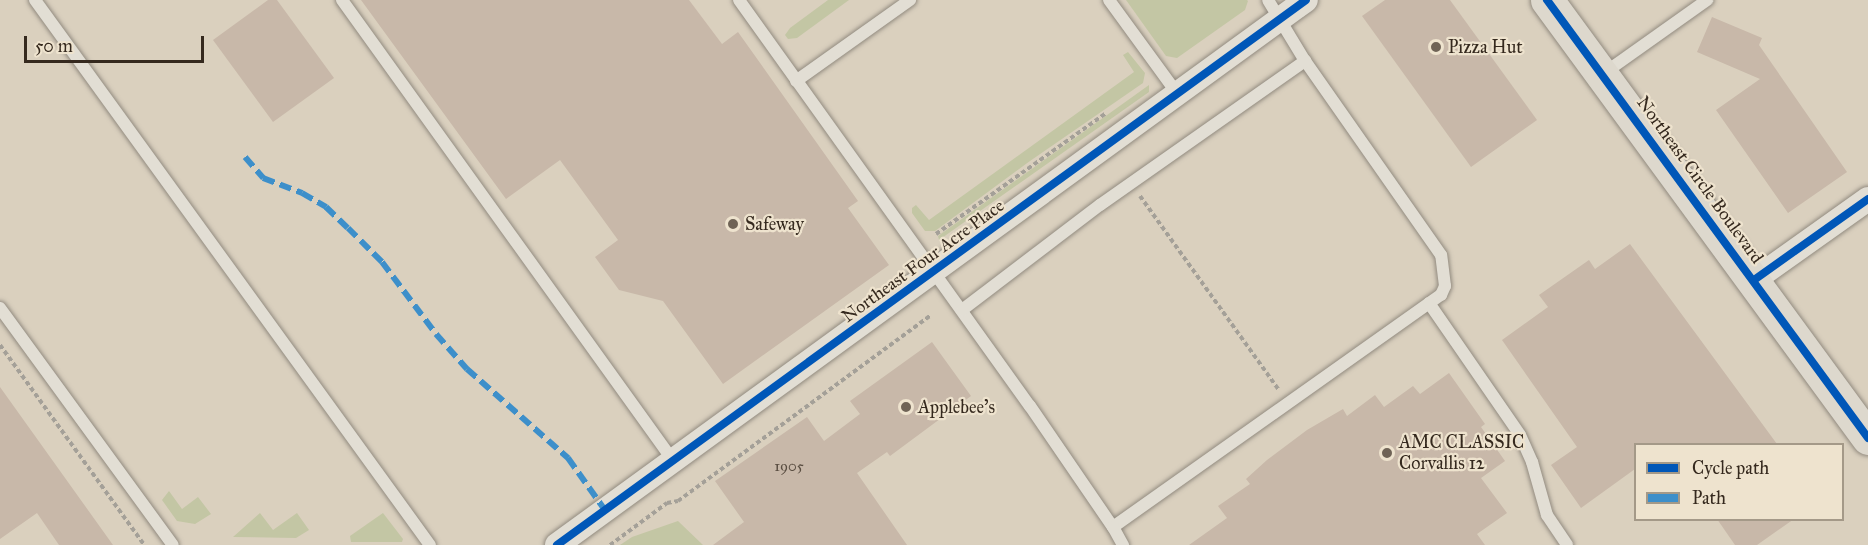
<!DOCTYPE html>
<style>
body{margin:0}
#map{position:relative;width:1868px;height:545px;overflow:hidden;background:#dad0be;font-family:"IM FELL Great Primer",serif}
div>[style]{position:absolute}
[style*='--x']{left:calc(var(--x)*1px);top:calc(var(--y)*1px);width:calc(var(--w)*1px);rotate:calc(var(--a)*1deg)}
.green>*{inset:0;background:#c3c6a4}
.building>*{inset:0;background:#c8b8a9}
.path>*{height:4px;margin-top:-2px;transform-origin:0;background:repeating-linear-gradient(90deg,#a4a098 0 4.5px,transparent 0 7.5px)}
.roads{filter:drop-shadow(0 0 2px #928b80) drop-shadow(0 0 2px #928b80)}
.lane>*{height:12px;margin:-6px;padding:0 6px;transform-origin:6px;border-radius:6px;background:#e2ded4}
.street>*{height:24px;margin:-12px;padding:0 12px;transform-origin:12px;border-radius:12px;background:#e2ded4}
.primary>*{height:33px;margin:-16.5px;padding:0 16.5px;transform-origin:16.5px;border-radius:16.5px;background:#ddd8cd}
.quiet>*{height:6px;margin-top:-3px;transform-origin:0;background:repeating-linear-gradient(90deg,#3d8fca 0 12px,transparent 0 18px)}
.cycleway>*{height:8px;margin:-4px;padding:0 4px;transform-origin:4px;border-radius:4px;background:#0057b8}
.dots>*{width:16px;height:16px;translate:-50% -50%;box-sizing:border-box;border:3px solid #eee3ce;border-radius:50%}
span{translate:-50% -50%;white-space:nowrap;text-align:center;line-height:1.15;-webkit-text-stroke:4.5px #eee3ce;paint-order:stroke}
.number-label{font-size:15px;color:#5a4e42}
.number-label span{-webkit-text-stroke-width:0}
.poi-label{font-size:18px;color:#35291e}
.left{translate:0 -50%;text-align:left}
.street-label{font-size:18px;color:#35291e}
.legend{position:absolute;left:1634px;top:443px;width:210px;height:78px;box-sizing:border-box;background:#eee3ce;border:2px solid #a49988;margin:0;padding:8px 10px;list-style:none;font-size:18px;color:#35291e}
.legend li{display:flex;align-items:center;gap:12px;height:30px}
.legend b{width:30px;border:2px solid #a49988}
.scale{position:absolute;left:24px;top:36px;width:180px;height:27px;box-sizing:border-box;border:3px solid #35291e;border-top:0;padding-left:8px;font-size:18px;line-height:21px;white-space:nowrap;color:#35291e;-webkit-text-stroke:4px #eee3ce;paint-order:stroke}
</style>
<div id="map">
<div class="green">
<i style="clip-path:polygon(828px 0,849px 0,797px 38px,788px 39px,785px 35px,790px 28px)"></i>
<i style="clip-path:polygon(1126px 0,1247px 0,1248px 1px,1245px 10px,1177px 58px,1166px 56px)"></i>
<i style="clip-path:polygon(1128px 52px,1145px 73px,1143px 83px,1030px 161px,935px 231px,925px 231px,912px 213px,912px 208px,916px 205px,929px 220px,1134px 72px,1123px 55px)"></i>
<i style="clip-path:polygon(1149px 85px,1149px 92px,939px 240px,938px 236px)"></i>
<i style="clip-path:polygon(169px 491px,182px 509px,198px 497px,211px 514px,195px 524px,177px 521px,162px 500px)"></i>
<i style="clip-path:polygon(260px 513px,273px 530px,297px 513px,309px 530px,296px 538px,233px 537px)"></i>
<i style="clip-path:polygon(383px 513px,403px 539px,402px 542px,351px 542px,350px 536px)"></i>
<i style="clip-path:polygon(678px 521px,703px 545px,620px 545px,632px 537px)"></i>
</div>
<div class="building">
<i style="clip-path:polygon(268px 0,277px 0,334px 78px,273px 122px,213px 40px)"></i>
<i style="clip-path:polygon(361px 0,689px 0,722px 44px,738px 32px,858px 201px,848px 208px,889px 265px,723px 384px,663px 301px,619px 290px,595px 257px,618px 240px,560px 160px,506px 199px)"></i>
<i style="clip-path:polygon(1385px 0,1450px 0,1537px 120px,1471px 167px,1362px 16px)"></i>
<i style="clip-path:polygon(1712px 17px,1762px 38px,1759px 45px,1847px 172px,1788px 213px,1716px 110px,1760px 79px,1697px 52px)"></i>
<i style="clip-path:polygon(1630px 244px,1777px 444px,1635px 444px,1635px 469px,1581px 508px,1551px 465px,1577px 447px,1502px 340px,1548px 307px,1539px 295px,1589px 260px,1595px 269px)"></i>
<i style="clip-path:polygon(932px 342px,971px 396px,890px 456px,887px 452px,857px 473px,907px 545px,713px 545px,744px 522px,715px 481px,807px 417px,824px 441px,860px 414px,850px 401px)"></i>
<i style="clip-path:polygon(1449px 373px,1485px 424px,1481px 427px,1505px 461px,1481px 478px,1507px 513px,1477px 534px,1485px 545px,1189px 545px,1227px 518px,1218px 506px,1250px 484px,1246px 479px,1267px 460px,1307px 430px,1343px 409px,1347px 416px,1375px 395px,1384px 407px,1413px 386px,1420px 394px)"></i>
<i style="clip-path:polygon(0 387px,113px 545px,59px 545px,37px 513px,0 539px)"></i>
<i style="clip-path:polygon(1717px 519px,1794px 519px,1757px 545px,1735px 545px)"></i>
</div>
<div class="path">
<i style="--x:1140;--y:196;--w:239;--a:54.4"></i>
<i style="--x:936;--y:234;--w:209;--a:-35.4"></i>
<i style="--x:0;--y:345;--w:246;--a:54.2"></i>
<i style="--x:610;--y:545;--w:71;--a:-36.4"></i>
<i style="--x:667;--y:503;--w:11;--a:-10"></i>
<i style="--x:678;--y:501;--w:313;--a:-36.3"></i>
</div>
<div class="roads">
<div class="lane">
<i style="--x:35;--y:0;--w:673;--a:54.07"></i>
<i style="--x:342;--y:0;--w:565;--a:54.29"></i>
<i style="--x:739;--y:0;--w:500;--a:54.4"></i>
<i style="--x:1030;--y:406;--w:147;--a:55.6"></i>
<i style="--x:1113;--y:527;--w:402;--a:-35.3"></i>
<i style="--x:1441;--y:295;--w:10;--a:-66"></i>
<i style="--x:1445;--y:286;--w:31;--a:-97"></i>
<i style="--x:1441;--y:255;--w:237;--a:-125"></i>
<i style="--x:1305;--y:61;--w:71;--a:-121.2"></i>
<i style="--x:1109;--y:0;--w:114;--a:53.9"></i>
<i style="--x:1603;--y:74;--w:128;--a:-35.4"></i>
<i style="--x:796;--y:81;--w:140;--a:-35.4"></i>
<i style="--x:1429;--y:303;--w:160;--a:55.4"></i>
<i style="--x:1520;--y:435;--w:30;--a:66"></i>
<i style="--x:1532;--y:462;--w:55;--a:74.2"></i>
<i style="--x:1547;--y:515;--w:36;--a:56"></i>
<i style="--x:0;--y:308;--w:293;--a:53.9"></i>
<i style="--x:962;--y:310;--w:173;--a:-37.3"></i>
<i style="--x:1100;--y:205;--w:251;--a:-35.1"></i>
<i style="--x:1113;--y:527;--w:21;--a:61"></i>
</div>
<div class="street">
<i style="--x:1754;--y:280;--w:140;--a:-35.4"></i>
<i style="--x:557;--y:545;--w:926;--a:-36.04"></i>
</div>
<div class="primary">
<i style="--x:1547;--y:0;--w:543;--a:53.76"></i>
</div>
</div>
<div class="quiet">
<i style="--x:245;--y:157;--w:28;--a:49"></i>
<i style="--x:263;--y:178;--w:42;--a:21"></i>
<i style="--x:302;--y:193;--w:28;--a:30"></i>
<i style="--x:326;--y:207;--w:30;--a:44"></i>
<i style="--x:348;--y:228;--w:48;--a:45"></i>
<i style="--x:382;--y:262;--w:90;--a:53.1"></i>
<i style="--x:436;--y:334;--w:47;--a:48.5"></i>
<i style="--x:467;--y:369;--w:135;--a:41.4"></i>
<i style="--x:568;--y:458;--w:64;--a:54.6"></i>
</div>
<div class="cycleway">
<i style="--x:1547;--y:0;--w:543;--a:53.76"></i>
<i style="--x:1754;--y:280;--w:140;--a:-35.4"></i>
<i style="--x:557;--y:545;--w:926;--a:-36.04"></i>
</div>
<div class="dots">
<i style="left:1436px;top:47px;background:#6f6356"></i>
<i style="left:733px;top:224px;background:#6f6356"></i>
<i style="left:906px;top:407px;background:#6f6356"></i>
<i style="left:1387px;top:453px;background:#6f6356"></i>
</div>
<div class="number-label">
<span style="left:789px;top:467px">1905</span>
</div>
<div class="poi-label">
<span class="left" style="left:1448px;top:47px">Pizza Hut</span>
<span class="left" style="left:745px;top:224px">Safeway</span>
<span class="left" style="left:918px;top:407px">Applebee's</span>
<span class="left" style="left:1399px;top:453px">AMC CLASSIC<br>Corvallis 12</span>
</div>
<div class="street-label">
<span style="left:1700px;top:180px;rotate:54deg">Northeast Circle Boulevard</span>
<span style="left:923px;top:261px;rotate:-36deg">Northeast Four Acre Place</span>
</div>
<ul class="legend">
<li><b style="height:8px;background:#0057b8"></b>Cycle path</li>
<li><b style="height:8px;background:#3d8fca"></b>Path</li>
</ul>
<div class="scale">50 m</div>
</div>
